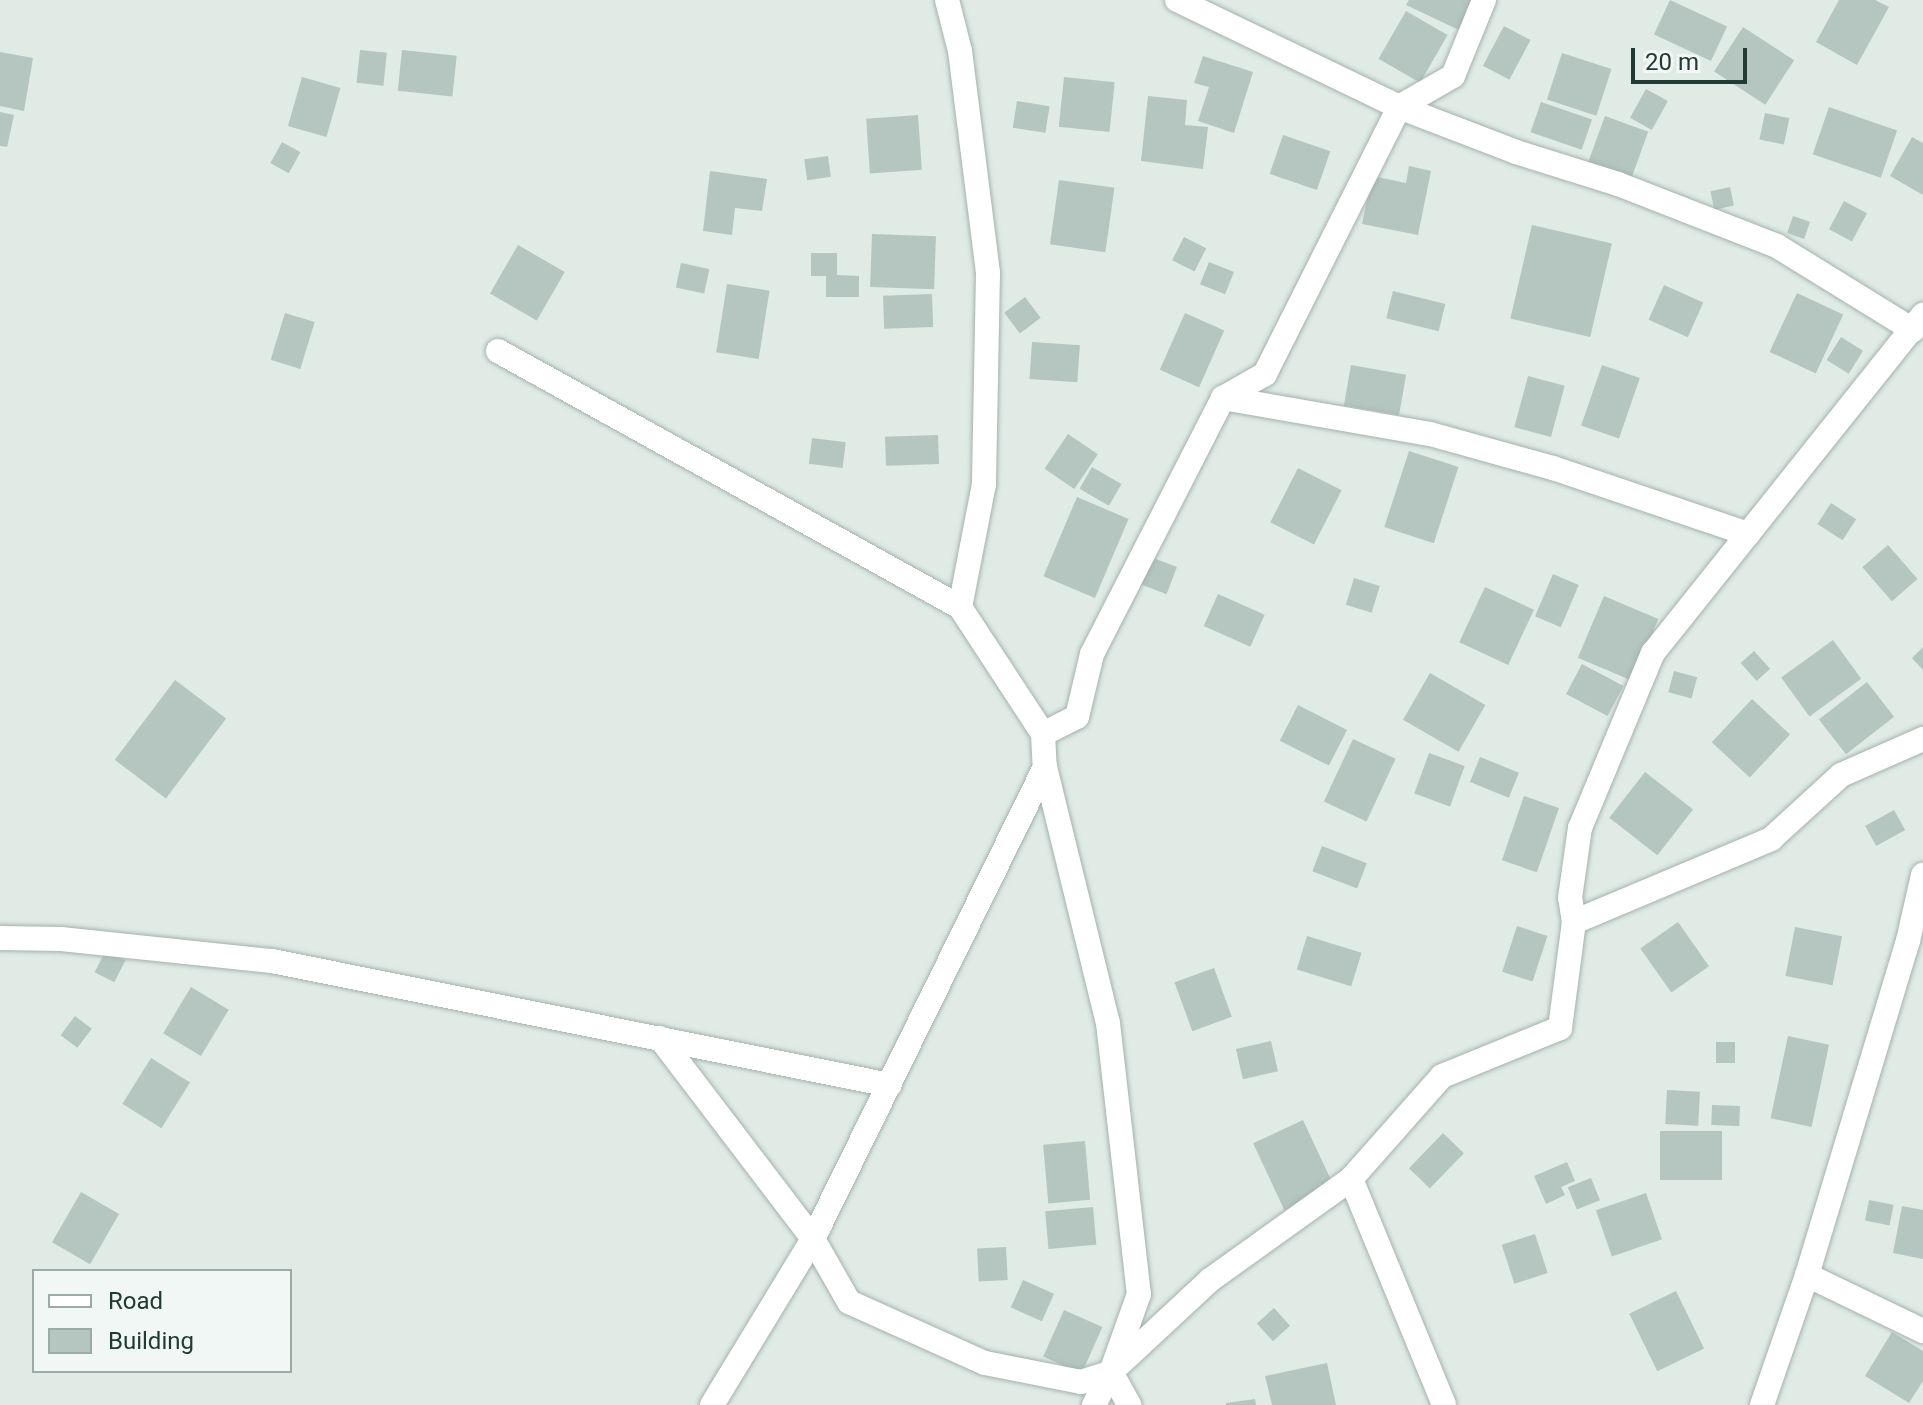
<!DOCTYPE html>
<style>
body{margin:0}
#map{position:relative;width:1923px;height:1405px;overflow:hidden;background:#e0ebe6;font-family:Roboto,sans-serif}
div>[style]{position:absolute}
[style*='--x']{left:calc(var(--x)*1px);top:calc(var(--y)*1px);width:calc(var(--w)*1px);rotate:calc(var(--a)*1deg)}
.building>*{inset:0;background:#b5c5bf;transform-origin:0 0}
.roads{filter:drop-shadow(0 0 2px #a3b2ad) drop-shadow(0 0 2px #a3b2ad)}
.minor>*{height:24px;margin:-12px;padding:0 12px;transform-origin:12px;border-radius:12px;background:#fff}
span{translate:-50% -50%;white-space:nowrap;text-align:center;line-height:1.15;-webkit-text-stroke:7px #f0f7f4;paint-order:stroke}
.legend{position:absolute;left:32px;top:1269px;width:260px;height:104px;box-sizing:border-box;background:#f0f7f4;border:2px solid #9daba7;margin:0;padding:10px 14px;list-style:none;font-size:24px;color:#213a33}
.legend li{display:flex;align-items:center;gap:16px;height:40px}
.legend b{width:40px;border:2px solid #9daba7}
.scale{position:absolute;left:1631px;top:48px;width:116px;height:36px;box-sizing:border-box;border:4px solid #213a33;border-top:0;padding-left:10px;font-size:24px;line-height:28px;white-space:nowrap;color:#213a33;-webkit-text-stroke:6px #f0f7f4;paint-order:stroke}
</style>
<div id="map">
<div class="building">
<i style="clip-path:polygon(1409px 0,1474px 0,1459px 30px,1406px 5px)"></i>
<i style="left:1670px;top:0;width:63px;height:38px;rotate:25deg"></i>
<i style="clip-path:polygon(1839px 0,1875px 0,1889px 7px,1857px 65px,1816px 42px)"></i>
<i style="left:1406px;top:11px;width:48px;height:55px;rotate:30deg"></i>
<i style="left:1504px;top:26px;width:30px;height:45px;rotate:28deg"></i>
<i style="left:1743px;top:27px;width:61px;height:53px;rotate:33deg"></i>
<i style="left:360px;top:50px;width:27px;height:33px;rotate:6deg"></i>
<i style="left:402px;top:50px;width:55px;height:41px;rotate:6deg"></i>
<i style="clip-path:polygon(0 52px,33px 58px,24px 111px,0 106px)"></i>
<i style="left:1562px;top:53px;width:52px;height:49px;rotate:18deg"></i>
<i style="clip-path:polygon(1203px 56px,1253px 72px,1234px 133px,1198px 121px,1209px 87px,1194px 83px)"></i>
<i style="left:302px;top:77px;width:40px;height:51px;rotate:16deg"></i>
<i style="left:1064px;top:77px;width:51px;height:50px;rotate:6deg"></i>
<i style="left:1646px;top:89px;width:25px;height:33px;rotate:29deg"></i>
<i style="clip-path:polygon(1148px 96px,1187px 100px,1185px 125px,1208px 127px,1203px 169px,1141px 161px)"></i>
<i style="left:1017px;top:101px;width:33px;height:27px;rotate:9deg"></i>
<i style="left:1541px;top:102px;width:54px;height:32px;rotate:19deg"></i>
<i style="left:1829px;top:107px;width:72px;height:50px;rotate:19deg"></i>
<i style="clip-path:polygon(0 112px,14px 115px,7px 147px,0 146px)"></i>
<i style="left:1765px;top:113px;width:25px;height:27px;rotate:12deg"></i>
<i style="left:918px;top:115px;width:55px;height:52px;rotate:86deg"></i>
<i style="left:1605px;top:116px;width:46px;height:53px;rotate:20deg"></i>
<i style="left:1283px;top:135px;width:50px;height:41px;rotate:19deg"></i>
<i style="clip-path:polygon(1912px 137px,1923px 143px,1923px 195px,1890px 176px)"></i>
<i style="left:282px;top:142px;width:21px;height:24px;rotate:29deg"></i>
<i style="left:828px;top:156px;width:21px;height:24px;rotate:82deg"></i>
<i style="clip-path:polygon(1409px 166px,1431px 171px,1418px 235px,1362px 224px,1372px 176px,1406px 183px)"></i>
<i style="clip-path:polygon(710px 171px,767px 179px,762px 211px,735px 208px,732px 235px,703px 231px)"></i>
<i style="left:1059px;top:180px;width:56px;height:65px;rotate:8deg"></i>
<i style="left:1730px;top:187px;width:19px;height:20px;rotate:78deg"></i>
<i style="left:1844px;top:201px;width:26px;height:32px;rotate:28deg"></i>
<i style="left:1793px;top:216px;width:18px;height:18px;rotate:19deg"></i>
<i style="left:1532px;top:225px;width:82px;height:96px;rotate:13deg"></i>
<i style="left:872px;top:234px;width:64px;height:53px;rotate:2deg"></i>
<i style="left:1184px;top:237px;width:25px;height:26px;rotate:27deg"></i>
<i style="left:518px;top:245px;width:54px;height:56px;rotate:30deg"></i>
<i style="clip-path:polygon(811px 253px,837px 253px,837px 275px,859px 276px,859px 297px,826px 297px,826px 276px,811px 276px)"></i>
<i style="left:1209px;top:262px;width:27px;height:24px;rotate:22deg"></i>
<i style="left:681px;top:263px;width:29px;height:25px;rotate:12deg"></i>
<i style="left:727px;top:284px;width:43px;height:69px;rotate:9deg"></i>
<i style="left:1664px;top:285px;width:43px;height:38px;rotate:24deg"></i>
<i style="left:1393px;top:291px;width:54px;height:28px;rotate:14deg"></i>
<i style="left:1797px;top:293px;width:51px;height:65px;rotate:25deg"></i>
<i style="left:932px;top:294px;width:33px;height:49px;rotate:88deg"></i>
<i style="left:1025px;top:297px;width:26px;height:26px;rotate:53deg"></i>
<i style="left:285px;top:313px;width:31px;height:49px;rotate:17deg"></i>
<i style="left:1185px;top:313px;width:43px;height:62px;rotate:24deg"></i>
<i style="left:1841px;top:337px;width:26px;height:27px;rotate:32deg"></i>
<i style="left:1032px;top:342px;width:48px;height:37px;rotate:4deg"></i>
<i style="left:1351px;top:365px;width:56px;height:41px;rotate:10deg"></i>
<i style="left:1602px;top:365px;width:40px;height:64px;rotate:19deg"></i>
<i style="left:1528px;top:376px;width:38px;height:53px;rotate:15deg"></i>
<i style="left:1068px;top:434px;width:36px;height:42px;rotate:34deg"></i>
<i style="left:938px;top:435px;width:29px;height:53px;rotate:88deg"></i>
<i style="left:812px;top:438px;width:34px;height:26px;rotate:7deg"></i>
<i style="left:1409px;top:451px;width:52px;height:80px;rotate:18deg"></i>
<i style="left:1092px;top:467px;width:34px;height:25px;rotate:30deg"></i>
<i style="left:1298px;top:468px;width:49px;height:61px;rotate:27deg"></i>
<i style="left:1077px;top:497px;width:56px;height:86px;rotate:23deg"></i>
<i style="left:1831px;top:503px;width:30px;height:25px;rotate:33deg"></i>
<i style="left:1888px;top:545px;width:45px;height:34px;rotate:49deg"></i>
<i style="left:1148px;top:556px;width:31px;height:29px;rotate:21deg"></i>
<i style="left:1553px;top:574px;width:28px;height:46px;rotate:23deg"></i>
<i style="left:1354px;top:578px;width:27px;height:28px;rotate:17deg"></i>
<i style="left:1485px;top:587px;width:54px;height:61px;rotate:25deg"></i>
<i style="left:1218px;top:594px;width:51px;height:35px;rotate:24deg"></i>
<i style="left:1604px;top:596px;width:59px;height:67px;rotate:23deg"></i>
<i style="left:1833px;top:640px;width:48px;height:64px;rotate:54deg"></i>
<i style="clip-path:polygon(1923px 647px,1923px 670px,1912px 658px)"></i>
<i style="left:1754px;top:651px;width:24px;height:18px;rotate:48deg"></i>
<i style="left:1582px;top:664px;width:47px;height:34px;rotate:28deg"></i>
<i style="left:1674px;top:671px;width:24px;height:22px;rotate:15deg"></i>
<i style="left:1430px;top:673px;width:64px;height:54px;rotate:30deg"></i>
<i style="left:175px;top:680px;width:64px;height:100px;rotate:37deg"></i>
<i style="left:1867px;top:682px;width:44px;height:61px;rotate:52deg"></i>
<i style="left:1752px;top:699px;width:52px;height:59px;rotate:43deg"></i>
<i style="left:1298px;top:705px;width:55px;height:40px;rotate:27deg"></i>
<i style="left:1353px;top:739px;width:47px;height:69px;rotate:25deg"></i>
<i style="left:1429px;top:753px;width:38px;height:43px;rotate:20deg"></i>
<i style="left:1480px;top:757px;width:42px;height:27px;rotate:22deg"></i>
<i style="left:1645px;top:772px;width:61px;height:58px;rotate:38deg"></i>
<i style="left:1524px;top:796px;width:37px;height:68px;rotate:19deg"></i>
<i style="left:1894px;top:810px;width:23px;height:33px;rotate:61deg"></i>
<i style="left:1322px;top:846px;width:48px;height:27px;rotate:21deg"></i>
<i style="left:1678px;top:922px;width:54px;height:46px;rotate:55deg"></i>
<i style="left:1517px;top:926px;width:32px;height:48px;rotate:18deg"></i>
<i style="left:1795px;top:927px;width:48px;height:50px;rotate:11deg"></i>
<i style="left:1307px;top:936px;width:57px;height:35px;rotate:17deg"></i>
<i style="left:106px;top:950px;width:22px;height:25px;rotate:27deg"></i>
<i style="left:1214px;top:968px;width:52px;height:42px;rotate:70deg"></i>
<i style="left:191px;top:987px;width:44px;height:54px;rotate:31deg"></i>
<i style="left:75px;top:1016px;width:21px;height:24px;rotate:37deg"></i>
<i style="left:1788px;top:1036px;width:42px;height:84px;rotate:12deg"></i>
<i style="left:1271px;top:1041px;width:31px;height:36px;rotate:77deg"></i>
<i style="left:1716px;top:1042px;width:19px;height:21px"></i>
<i style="left:151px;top:1058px;width:46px;height:54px;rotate:32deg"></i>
<i style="left:1667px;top:1090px;width:33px;height:34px;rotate:3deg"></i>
<i style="left:1712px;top:1105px;width:28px;height:20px;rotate:2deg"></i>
<i style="left:1303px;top:1120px;width:74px;height:55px;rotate:65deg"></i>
<i style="left:1660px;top:1131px;width:62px;height:49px"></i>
<i style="left:1443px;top:1133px;width:29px;height:49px;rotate:44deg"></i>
<i style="left:1085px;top:1141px;width:59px;height:42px;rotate:85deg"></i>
<i style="clip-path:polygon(1567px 1162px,1575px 1181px,1561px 1187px,1565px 1195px,1546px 1204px,1534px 1176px)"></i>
<i style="left:1591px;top:1178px;width:24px;height:25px;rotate:68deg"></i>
<i style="left:81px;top:1192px;width:44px;height:58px;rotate:30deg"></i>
<i style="left:1646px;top:1193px;width:49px;height:53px;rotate:71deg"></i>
<i style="left:1869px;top:1200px;width:25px;height:21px;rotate:11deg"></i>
<i style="clip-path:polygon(1902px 1206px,1923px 1210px,1923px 1259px,1893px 1253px)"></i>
<i style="left:1093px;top:1207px;width:38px;height:48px;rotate:85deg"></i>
<i style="left:1535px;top:1234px;width:41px;height:35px;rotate:72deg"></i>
<i style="left:1006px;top:1247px;width:33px;height:29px;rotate:87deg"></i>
<i style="left:1023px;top:1280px;width:34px;height:30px;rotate:24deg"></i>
<i style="left:1676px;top:1291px;width:64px;height:52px;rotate:64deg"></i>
<i style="left:1274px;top:1308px;width:24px;height:23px;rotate:48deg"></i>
<i style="left:1064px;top:1310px;width:42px;height:51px;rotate:24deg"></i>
<i style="clip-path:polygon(1892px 1332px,1923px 1351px,1923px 1381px,1909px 1403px,1865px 1376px)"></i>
<i style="clip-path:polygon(1327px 1363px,1336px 1405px,1272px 1405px,1265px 1376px)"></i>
<i style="clip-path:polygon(1255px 1399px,1256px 1405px,1226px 1405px,1226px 1403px)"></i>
</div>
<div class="roads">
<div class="minor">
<i style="--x:947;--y:0;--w:53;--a:75.7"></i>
<i style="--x:960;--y:51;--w:224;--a:82.8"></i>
<i style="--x:988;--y:273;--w:211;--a:91.1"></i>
<i style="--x:984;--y:484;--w:125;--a:101"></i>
<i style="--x:960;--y:607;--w:152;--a:56.8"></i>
<i style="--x:1043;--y:734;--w:33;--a:87"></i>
<i style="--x:1045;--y:767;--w:264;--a:76.2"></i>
<i style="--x:1108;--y:1023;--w:273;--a:83.5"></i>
<i style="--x:1139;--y:1294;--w:83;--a:109.7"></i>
<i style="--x:1111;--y:1372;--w:38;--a:61"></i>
<i style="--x:1177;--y:0;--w:246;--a:25.7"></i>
<i style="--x:1399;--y:107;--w:125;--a:21"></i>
<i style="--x:1516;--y:152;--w:107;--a:17.4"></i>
<i style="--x:1618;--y:184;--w:171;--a:21.3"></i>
<i style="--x:1777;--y:246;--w:160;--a:31.7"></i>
<i style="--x:498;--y:351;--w:528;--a:28.99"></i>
<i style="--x:1223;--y:398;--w:210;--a:9.9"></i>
<i style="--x:1430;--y:434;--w:128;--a:15.5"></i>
<i style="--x:1553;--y:468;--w:206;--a:18.7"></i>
<i style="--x:1043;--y:734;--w:38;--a:-27"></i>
<i style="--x:1077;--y:717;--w:65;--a:-76.6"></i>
<i style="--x:1092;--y:654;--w:288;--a:-62.9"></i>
<i style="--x:1223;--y:398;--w:48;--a:-29.7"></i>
<i style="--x:1265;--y:374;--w:299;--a:-63.3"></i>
<i style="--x:1399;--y:107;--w:62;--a:-29.9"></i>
<i style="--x:1453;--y:76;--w:82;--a:-67.8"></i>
<i style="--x:1574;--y:922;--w:24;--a:-99"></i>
<i style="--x:1570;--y:898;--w:71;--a:-81.9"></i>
<i style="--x:1580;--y:828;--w:190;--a:-67.4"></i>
<i style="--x:1653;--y:653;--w:433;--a:-51.4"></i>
<i style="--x:0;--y:938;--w:61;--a:0.9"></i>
<i style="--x:61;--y:939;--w:212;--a:6"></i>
<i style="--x:272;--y:961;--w:630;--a:11.35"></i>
<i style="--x:660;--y:1038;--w:253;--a:52.7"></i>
<i style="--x:813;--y:1239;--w:73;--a:60.3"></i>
<i style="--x:849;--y:1302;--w:149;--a:24.2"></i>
<i style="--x:985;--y:1363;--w:98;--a:11.2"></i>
<i style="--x:1081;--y:1382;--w:32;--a:-18"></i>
<i style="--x:1351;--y:1179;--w:244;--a:67.6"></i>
<i style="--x:1807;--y:1275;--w:129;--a:25.8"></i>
<i style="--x:712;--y:1405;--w:194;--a:-58.7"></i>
<i style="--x:813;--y:1239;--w:526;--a:-63.82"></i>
<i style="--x:1094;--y:1405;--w:37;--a:-63"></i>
<i style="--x:1111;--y:1372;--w:135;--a:-42.9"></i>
<i style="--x:1210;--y:1280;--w:173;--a:-35.6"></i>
<i style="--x:1351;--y:1179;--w:137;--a:-48.5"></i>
<i style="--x:1442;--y:1076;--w:127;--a:-22.1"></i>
<i style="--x:1560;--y:1028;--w:107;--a:-82.5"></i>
<i style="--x:1574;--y:922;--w:214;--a:-22.8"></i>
<i style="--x:1771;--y:839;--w:95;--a:-42.4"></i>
<i style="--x:1841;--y:775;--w:90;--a:-23.7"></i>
<i style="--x:1762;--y:1405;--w:138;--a:-70.9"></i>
<i style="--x:1807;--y:1275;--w:349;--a:-73.2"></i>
<i style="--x:1908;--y:941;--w:68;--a:-77.2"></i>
</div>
</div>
<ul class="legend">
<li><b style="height:10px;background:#fff"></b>Road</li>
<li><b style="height:22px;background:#b5c5bf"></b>Building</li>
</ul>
<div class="scale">20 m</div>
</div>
